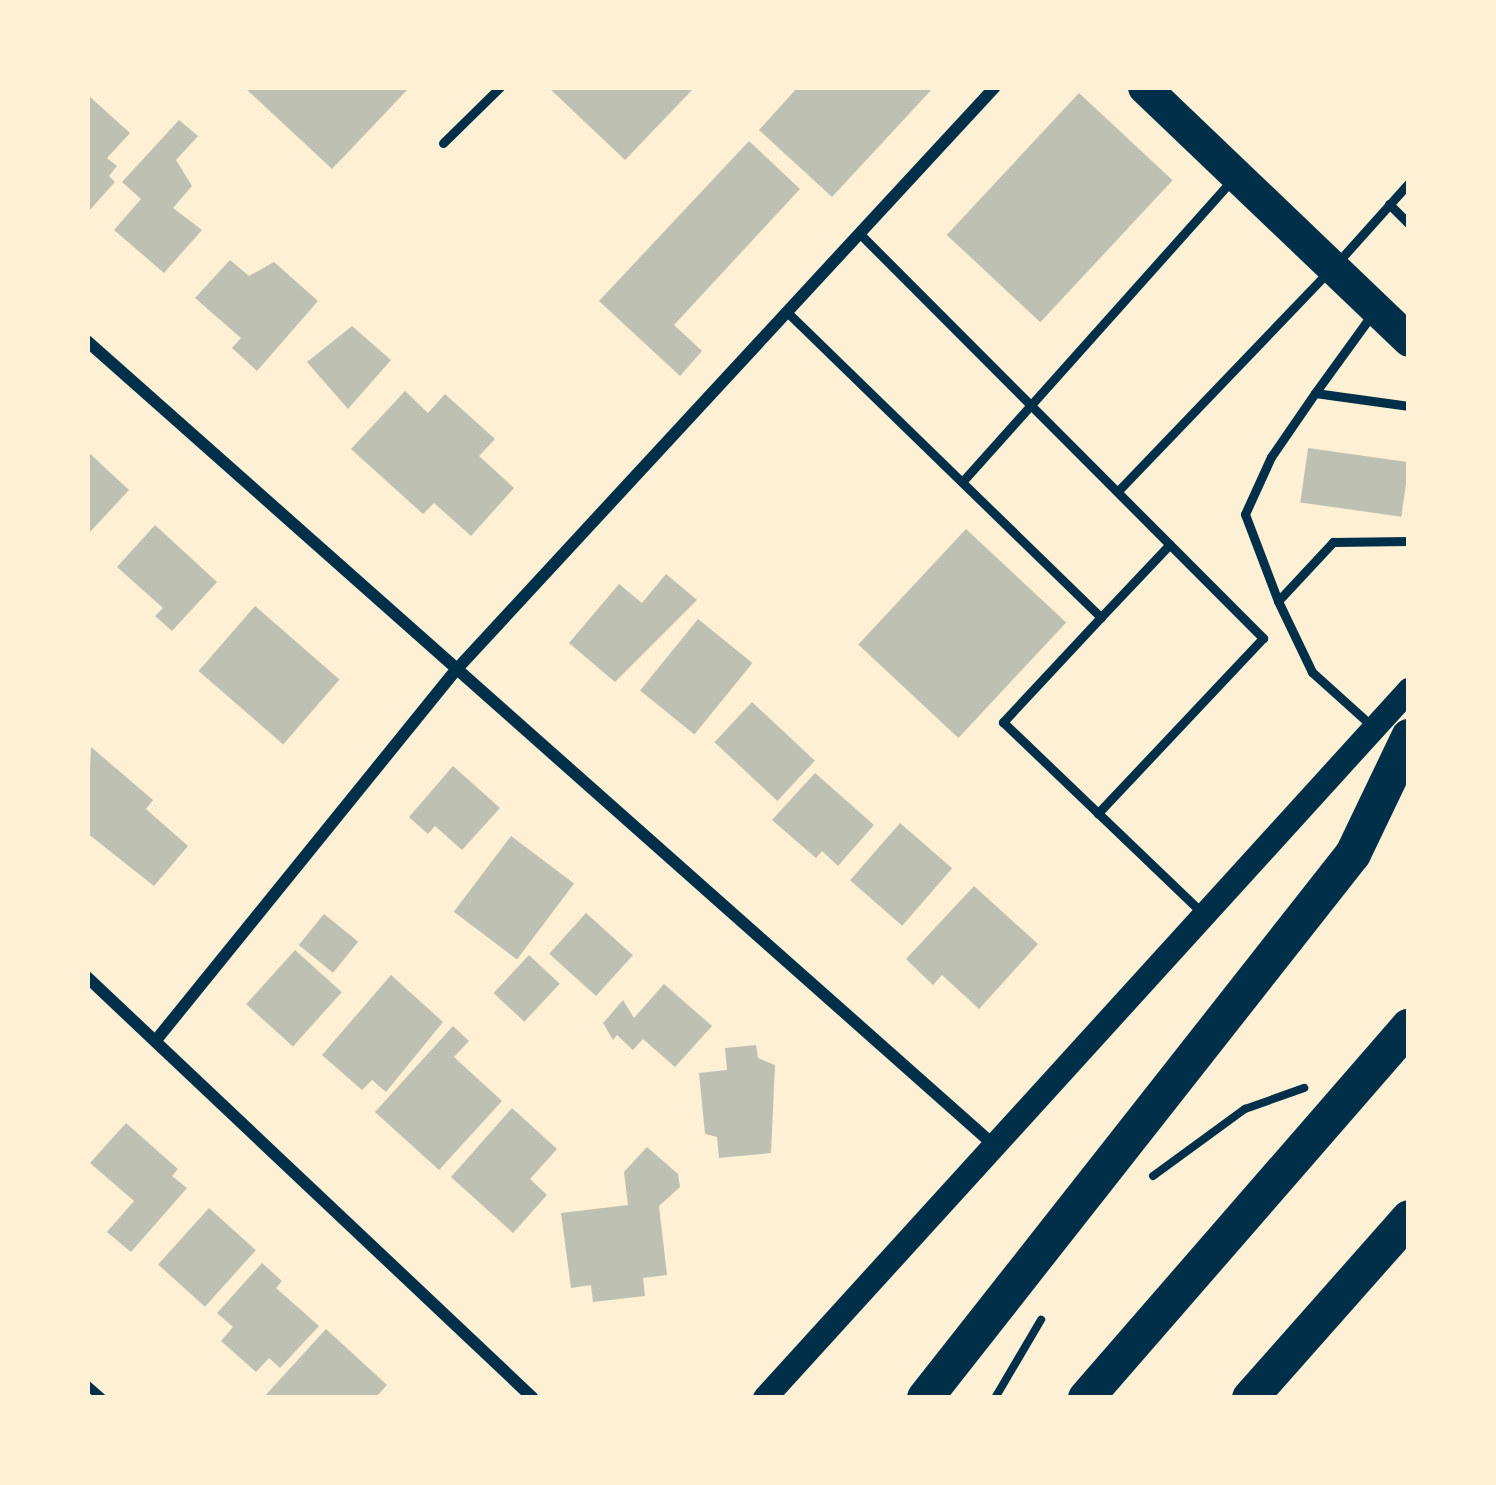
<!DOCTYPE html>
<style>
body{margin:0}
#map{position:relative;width:1496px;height:1485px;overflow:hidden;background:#fdf0d5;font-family:"Work Sans",sans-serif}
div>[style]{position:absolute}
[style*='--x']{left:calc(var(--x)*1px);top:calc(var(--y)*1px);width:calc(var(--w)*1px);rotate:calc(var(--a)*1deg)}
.building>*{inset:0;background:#bec0b2;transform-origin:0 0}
.path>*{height:8px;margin:-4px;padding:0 4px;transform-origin:4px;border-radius:4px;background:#003049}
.service>*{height:9px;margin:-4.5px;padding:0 4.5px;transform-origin:4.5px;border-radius:4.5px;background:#003049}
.minor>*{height:12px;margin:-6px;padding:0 6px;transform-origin:6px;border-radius:6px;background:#003049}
.secondary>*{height:24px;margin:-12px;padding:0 12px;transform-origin:12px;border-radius:12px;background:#003049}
.trunk>*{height:33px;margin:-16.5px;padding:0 16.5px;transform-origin:16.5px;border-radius:16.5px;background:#003049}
.motorway>*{height:36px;margin:-18px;padding:0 18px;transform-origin:18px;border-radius:18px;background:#003049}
span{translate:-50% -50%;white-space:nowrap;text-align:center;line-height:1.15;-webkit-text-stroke:10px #fdf0d5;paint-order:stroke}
.frame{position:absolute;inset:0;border:90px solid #fdf0d5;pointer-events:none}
</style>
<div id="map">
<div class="building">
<i style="clip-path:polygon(244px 87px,410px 87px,332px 169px)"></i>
<i style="clip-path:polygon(548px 87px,695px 87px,625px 160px)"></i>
<i style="clip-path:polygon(798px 87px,934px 87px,832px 197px,759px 130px)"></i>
<i style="left:1079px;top:93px;width:128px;height:194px;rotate:43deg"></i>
<i style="clip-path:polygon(90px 97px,130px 133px,107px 158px,117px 166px,109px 176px,115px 182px,87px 213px)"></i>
<i style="clip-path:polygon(179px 120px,198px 136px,176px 160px,192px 186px,173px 208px,202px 230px,164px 273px,114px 230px,141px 199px,122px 182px)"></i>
<i style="clip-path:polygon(749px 141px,800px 189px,674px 325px,702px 351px,680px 376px,599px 301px)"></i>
<i style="clip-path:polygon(230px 260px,249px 276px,274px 262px,318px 301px,257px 371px,232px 348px,241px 338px,195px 298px)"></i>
<i style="clip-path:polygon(352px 326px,391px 360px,348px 409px,307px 362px)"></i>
<i style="clip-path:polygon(405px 391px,428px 413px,445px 394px,495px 439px,479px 456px,514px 488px,471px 536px,434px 503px,423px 514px,351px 449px)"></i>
<i style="left:1308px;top:448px;width:102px;height:55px;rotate:8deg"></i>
<i style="clip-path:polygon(87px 451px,129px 490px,90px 532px,87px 529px)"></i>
<i style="clip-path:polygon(155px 525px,217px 582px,172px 631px,155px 616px,163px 608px,117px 567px)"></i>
<i style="left:966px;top:529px;width:137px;height:158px;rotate:43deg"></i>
<i style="clip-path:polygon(666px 574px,697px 600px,615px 682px,569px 643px,619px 584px,642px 603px)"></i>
<i style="left:255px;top:606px;width:112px;height:86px;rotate:41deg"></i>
<i style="left:698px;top:619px;width:70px;height:92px;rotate:39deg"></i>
<i style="left:752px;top:702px;width:86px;height:55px;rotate:43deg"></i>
<i style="clip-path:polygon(91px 747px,153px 800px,146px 809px,188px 846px,154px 886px,87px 833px)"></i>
<i style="clip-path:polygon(453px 766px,500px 808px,462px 850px,435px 826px,428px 834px,409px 817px)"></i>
<i style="clip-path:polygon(815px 773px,874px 825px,838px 866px,822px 851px,816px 858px,772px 820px)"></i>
<i style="left:900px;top:823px;width:69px;height:76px;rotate:41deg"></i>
<i style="left:511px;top:836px;width:79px;height:95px;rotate:37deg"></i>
<i style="clip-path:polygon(974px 886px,1038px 944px,979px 1009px,942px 975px,933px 985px,906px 959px)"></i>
<i style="left:586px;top:913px;width:63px;height:55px;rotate:42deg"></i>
<i style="left:324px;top:914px;width:44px;height:40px;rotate:39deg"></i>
<i style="left:295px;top:950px;width:63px;height:73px;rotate:42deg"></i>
<i style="left:529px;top:955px;width:42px;height:52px;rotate:43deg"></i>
<i style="clip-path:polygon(391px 975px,443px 1022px,386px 1092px,372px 1080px,362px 1090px,322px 1055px)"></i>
<i style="clip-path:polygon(664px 984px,712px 1026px,675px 1067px,643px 1039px,633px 1050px,617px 1035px,613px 1040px,603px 1023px,623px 1000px,634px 1018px)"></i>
<i style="clip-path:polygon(453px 1026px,469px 1041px,454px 1057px,502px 1101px,439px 1170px,375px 1112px)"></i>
<i style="clip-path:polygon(756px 1045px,758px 1058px,775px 1065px,771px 1153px,719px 1158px,717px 1137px,705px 1134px,699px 1073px,727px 1070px,725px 1048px)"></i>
<i style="clip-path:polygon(512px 1108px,557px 1149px,530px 1179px,547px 1195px,513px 1233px,451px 1177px)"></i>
<i style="clip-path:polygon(126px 1123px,178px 1169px,172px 1176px,187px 1188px,131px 1252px,107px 1232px,134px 1201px,90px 1163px)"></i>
<i style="clip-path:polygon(647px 1147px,678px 1174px,680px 1187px,659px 1206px,667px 1275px,643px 1278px,645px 1296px,593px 1302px,591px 1285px,571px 1288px,561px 1213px,628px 1205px,624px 1172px)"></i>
<i style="left:209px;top:1208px;width:63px;height:76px;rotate:42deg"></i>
<i style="clip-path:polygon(262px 1263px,282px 1281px,276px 1288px,319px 1326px,280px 1368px,269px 1358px,256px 1372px,221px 1341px,233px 1327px,217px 1313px)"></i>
<i style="clip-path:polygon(326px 1329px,387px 1385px,375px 1398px,263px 1398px)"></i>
</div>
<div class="path">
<i style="--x:1153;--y:1176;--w:114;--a:-36.1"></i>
<i style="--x:1245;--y:1109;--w:63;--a:-19.6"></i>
<i style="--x:995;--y:1398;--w:91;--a:-59.5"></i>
</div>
<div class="service">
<i style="--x:443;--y:143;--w:80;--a:-44.5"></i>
<i style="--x:1389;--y:204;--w:28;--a:45"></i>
<i style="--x:860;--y:234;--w:571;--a:45.07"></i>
<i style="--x:1263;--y:638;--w:241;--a:133.3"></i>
<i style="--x:1338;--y:262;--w:106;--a:-48.1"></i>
<i style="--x:787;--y:312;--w:438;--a:44.2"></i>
<i style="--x:1101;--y:617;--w:144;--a:133"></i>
<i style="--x:1003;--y:722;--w:279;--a:43.8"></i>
<i style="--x:1373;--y:313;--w:99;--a:125.9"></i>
<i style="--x:1315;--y:393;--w:95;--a:7.9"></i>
<i style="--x:962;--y:482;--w:402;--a:-48.2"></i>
<i style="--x:1118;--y:491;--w:301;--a:-46.2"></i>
<i style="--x:1278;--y:601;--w:93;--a:-110.8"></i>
<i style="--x:1245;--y:514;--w:63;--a:-65.5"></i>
<i style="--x:1271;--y:457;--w:78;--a:-55.5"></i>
<i style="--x:1101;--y:617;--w:100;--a:-46.6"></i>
<i style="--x:1373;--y:727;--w:82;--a:-138"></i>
<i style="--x:1312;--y:672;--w:79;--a:-115.6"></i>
<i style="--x:1278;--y:601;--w:81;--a:-47"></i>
<i style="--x:1333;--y:542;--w:76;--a:-0.8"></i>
<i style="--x:87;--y:1385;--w:20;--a:41"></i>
</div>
<div class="minor">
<i style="--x:87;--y:341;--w:1213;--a:41.56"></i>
<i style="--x:87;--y:977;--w:613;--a:43.35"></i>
<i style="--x:157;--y:1039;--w:475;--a:-51"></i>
<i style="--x:456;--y:670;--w:794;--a:-47.25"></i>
</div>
<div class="secondary">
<i style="--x:765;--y:1398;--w:957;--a:-47.71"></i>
</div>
<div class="trunk">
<i style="--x:1144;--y:87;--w:366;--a:43.7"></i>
</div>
<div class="motorway">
<i style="--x:925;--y:1398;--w:692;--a:-51.81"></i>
<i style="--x:1353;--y:854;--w:130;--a:-64.4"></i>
<i style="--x:1086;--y:1398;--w:492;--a:-49"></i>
<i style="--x:1250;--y:1398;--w:240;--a:-48.5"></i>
</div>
<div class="frame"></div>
</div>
